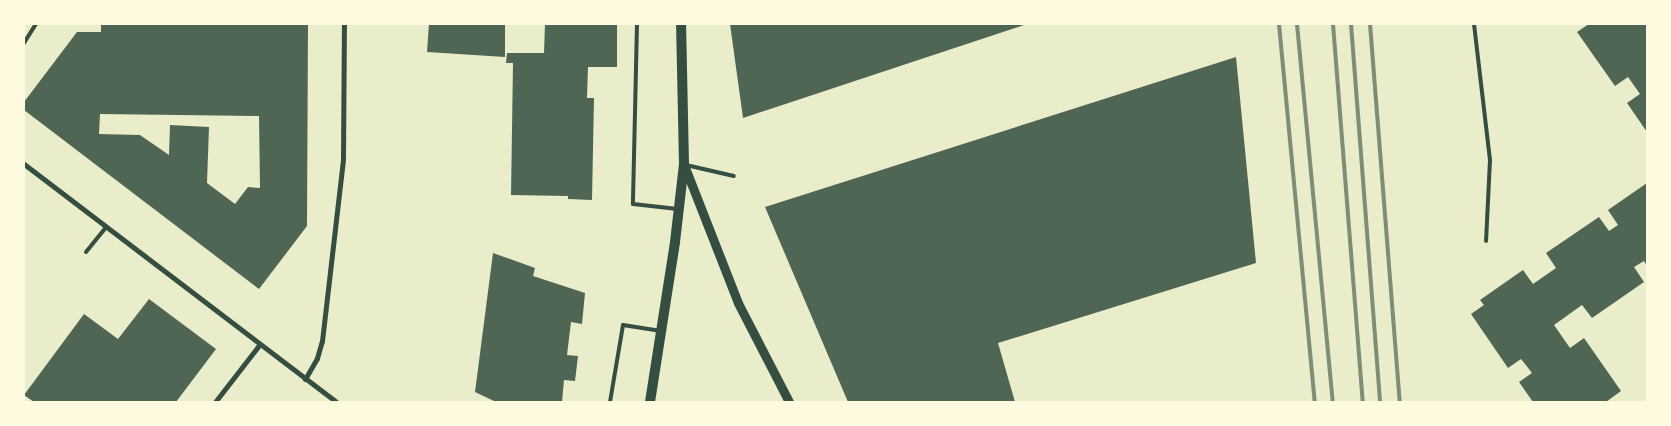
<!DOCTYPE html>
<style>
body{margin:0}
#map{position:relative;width:1671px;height:426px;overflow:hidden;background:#e9edc9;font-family:Lato,sans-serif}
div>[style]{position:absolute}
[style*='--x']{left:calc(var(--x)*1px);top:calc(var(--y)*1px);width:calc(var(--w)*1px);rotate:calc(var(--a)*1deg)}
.building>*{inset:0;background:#4f6655}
.service>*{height:4px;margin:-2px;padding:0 2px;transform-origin:2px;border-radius:2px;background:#344e41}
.minor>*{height:5px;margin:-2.5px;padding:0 2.5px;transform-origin:2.5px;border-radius:2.5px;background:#344e41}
.tertiary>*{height:9px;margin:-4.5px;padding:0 4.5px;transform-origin:4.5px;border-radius:4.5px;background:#344e41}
.secondary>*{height:10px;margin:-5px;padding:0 5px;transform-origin:5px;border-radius:5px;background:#344e41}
.rail>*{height:4px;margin:-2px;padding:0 2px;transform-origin:2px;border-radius:2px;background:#7c8e77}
span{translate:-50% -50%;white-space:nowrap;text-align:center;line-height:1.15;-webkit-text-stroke:5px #fefae0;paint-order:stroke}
.frame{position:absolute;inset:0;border:25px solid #fefae0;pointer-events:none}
</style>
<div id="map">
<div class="building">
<i style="clip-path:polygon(evenodd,101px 24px,308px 24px,307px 226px,259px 289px,24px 110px,24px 102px,77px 32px,101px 32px,101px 24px,100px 114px,259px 116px,260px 188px,248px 187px,235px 204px,207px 183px,209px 127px,170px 125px,169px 155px,140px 135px,99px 134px,100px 114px)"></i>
<i style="clip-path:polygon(429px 24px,505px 24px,505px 57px,427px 52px)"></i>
<i style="clip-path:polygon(545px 24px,617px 24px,617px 67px,588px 67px,587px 98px,594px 98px,592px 200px,568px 199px,568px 196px,511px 195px,513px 63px,506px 63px,507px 53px,544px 53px)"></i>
<i style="clip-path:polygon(730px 24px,1027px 24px,743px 118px)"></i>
<i style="clip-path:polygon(1589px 24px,1647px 24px,1647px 132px,1627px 103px,1640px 94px,1628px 77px,1615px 86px,1577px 32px)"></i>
<i style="clip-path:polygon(1236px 57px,1256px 263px,998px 343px,1015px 402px,848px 402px,765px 207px)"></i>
<i style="clip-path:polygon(1647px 183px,1647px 266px,1644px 261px,1634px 267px,1644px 282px,1592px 318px,1582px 305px,1554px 325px,1570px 348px,1584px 338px,1621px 391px,1606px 402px,1533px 402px,1519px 382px,1532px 373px,1521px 359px,1508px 368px,1471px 314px,1484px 305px,1480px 300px,1523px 270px,1533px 284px,1556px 268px,1546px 253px,1599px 217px,1609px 231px,1618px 225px,1608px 210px)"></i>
<i style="clip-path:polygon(493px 253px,535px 268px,533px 276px,585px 293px,582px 324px,571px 322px,567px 355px,578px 356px,575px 381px,564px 380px,562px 402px,496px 402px,475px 392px)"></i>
<i style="clip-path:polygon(149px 299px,216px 349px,176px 402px,34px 402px,24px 395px,84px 314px,118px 339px)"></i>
</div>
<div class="service">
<i style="--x:637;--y:24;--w:180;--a:91.3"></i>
<i style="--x:633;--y:204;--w:45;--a:6.3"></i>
<i style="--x:1474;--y:24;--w:137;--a:83.3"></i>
<i style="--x:1490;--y:160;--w:81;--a:92.8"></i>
<i style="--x:24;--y:43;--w:22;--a:-58"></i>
<i style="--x:686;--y:165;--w:49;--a:12.9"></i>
<i style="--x:86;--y:252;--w:32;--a:-51"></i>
<i style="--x:610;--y:402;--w:78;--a:-80.4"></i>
<i style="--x:623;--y:325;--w:37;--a:9"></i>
</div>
<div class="minor">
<i style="--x:24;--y:164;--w:392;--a:37.3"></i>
<i style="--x:305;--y:379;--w:24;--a:-60"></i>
<i style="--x:317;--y:358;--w:18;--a:-74"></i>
<i style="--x:322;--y:341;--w:183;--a:-83.4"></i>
<i style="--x:343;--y:159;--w:135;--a:-89.6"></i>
<i style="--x:215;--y:402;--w:73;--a:-52.2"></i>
</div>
<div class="tertiary">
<i style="--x:684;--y:165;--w:148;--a:68.6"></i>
<i style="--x:738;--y:303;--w:111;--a:62.7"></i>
</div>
<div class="secondary">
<i style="--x:650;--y:402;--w:162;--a:-81.1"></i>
<i style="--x:675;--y:242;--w:79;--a:-83.4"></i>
<i style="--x:684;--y:164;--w:140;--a:-91.2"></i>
</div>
<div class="rail">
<i style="--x:1279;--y:24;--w:380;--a:84.6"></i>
<i style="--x:1297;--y:24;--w:380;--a:84.6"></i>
<i style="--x:1333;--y:24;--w:379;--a:85.5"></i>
<i style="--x:1351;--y:24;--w:379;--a:85.6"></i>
<i style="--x:1370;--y:24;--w:379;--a:85.5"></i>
</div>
<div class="frame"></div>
</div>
